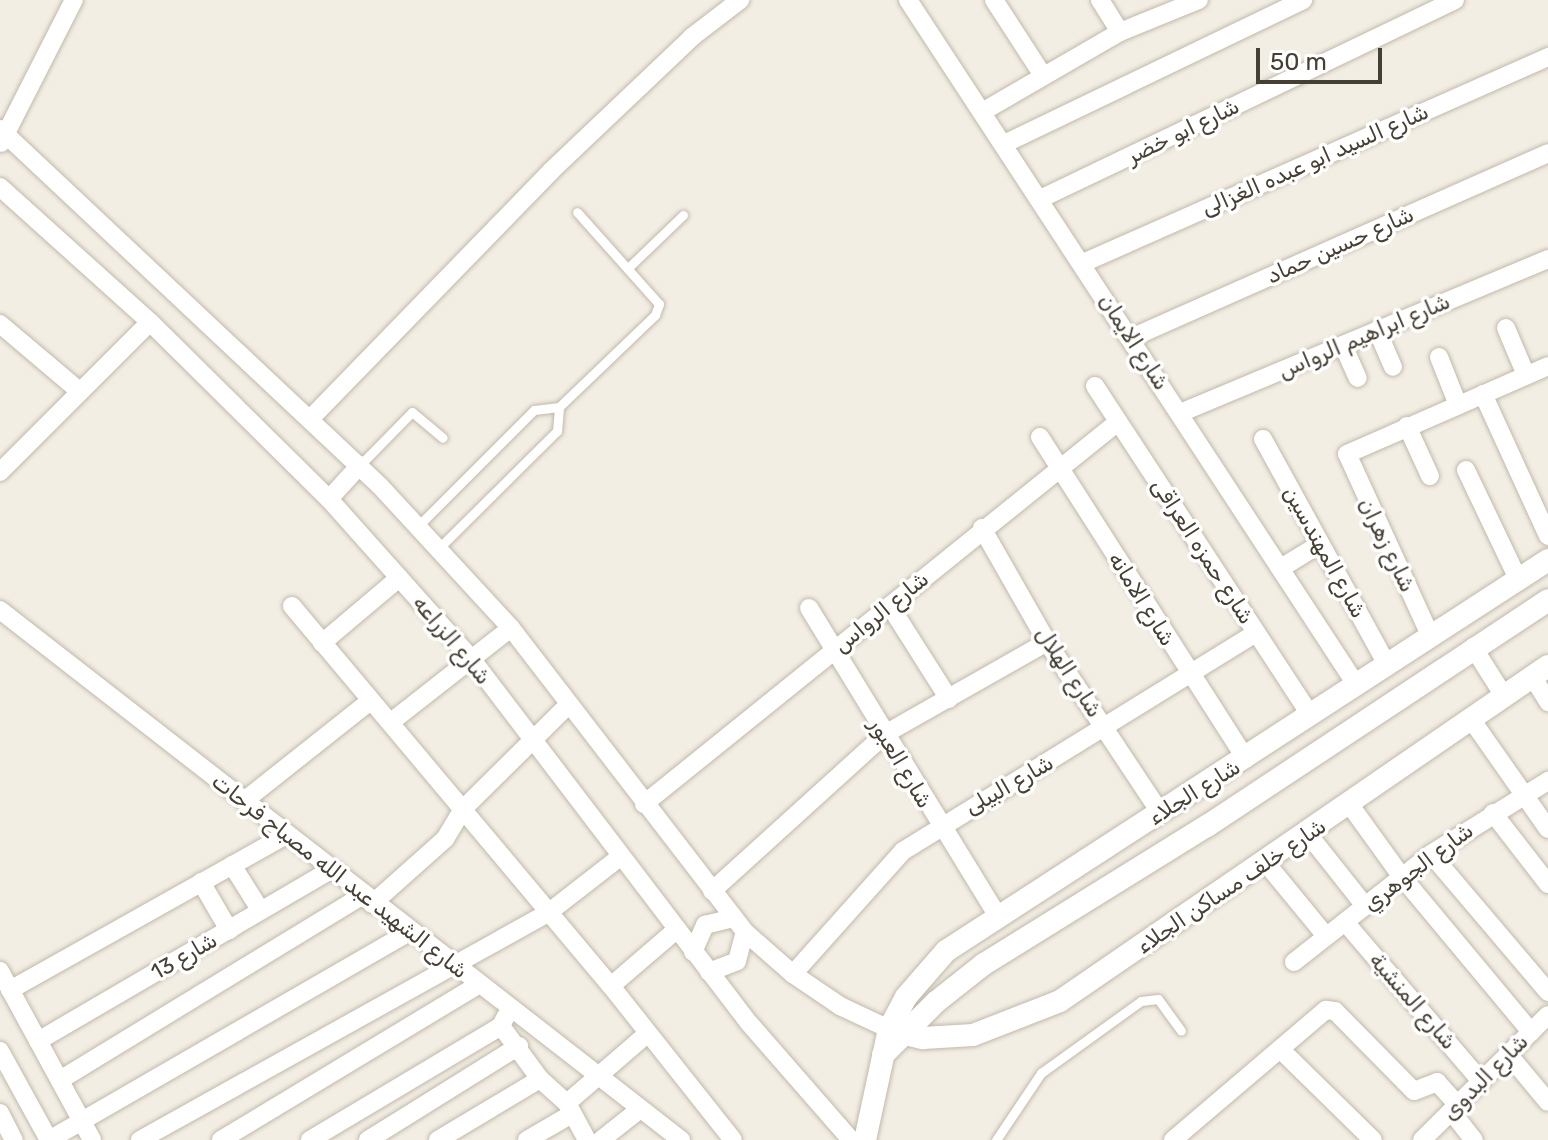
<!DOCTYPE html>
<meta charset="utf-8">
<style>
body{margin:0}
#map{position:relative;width:1548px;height:1140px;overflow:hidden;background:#f3eee4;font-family:Rubik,"Noto Naskh Arabic",sans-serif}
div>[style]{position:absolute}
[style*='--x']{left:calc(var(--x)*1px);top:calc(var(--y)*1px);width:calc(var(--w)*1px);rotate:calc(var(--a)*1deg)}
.roads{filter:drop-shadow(0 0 2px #c1b9aa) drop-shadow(0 0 2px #c1b9aa)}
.service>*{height:9px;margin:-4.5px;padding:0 4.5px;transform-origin:4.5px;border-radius:4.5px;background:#fff}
.minor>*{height:18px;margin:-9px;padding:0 9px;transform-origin:9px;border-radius:9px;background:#fff}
.tertiary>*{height:22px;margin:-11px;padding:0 11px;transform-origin:11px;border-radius:11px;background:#fff}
span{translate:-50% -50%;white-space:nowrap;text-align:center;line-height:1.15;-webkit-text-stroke:7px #fff;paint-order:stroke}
.street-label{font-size:22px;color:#453f34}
.scale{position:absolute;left:1256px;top:48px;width:126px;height:36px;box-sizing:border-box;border:4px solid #453f34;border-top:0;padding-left:10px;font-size:24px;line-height:28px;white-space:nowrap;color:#453f34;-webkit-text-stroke:6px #fff;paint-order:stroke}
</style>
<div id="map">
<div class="roads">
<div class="service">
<i style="--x:629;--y:267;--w:75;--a:-43.9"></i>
<i style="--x:559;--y:407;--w:133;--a:-43.8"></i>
<i style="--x:655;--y:315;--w:12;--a:-70"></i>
<i style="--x:659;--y:304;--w:123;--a:-131.7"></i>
<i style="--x:360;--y:465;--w:74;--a:-45.5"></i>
<i style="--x:412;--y:412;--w:40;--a:40"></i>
<i style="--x:416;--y:528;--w:167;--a:-45"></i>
<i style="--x:534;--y:410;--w:25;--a:-7"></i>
<i style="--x:438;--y:549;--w:168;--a:-44.8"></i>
<i style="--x:557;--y:431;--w:24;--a:-85"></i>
<i style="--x:996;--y:1140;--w:81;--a:-56.1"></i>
<i style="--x:1041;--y:1073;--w:123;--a:-35.8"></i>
<i style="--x:1141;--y:1001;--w:17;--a:-7"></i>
<i style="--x:1158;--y:999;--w:39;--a:54"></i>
</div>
<div class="minor">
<i style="--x:908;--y:0;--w:820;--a:56.79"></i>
<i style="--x:994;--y:0;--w:88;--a:57"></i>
<i style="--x:1100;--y:0;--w:38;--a:58"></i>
<i style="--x:982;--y:112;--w:160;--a:-30.1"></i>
<i style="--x:1120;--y:32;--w:85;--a:-22.1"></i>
<i style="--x:0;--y:129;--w:521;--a:43.21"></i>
<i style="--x:380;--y:486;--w:193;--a:47.3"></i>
<i style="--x:511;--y:628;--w:384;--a:52.4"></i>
<i style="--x:745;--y:932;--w:64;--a:41.2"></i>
<i style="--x:793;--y:974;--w:57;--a:34.2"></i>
<i style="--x:840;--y:1006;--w:54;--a:25.1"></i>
<i style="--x:1;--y:143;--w:161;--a:-63"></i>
<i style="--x:1004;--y:144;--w:332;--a:-25.7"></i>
<i style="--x:0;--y:187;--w:202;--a:42"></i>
<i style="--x:150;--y:322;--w:252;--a:44.7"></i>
<i style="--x:329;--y:499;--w:212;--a:48.3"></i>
<i style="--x:470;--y:657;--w:460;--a:52.7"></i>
<i style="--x:749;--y:1023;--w:155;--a:48.9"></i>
<i style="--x:1040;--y:199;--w:460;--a:-25.6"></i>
<i style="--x:1083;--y:263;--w:509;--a:-23.89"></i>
<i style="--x:0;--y:324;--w:102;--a:40.2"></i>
<i style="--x:1506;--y:328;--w:51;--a:66.9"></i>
<i style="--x:1377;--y:330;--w:40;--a:66.6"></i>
<i style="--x:1131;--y:338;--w:456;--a:-23.9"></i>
<i style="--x:1343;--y:345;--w:36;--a:66"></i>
<i style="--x:1439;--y:357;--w:52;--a:68.4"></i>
<i style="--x:1095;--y:386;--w:394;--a:56.8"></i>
<i style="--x:1483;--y:394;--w:156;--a:65.4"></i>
<i style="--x:1180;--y:413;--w:399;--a:-22.7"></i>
<i style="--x:312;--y:417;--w:344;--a:-45.8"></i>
<i style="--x:552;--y:170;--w:193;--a:-43.5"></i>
<i style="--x:692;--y:37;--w:61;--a:-37.6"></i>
<i style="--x:1407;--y:426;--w:55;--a:65.3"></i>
<i style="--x:1040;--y:437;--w:382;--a:57.4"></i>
<i style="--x:1263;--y:439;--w:258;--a:61.2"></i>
<i style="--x:1466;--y:470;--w:121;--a:64.5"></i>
<i style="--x:0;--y:472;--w:212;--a:-45"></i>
<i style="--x:329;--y:499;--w:46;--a:-47.6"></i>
<i style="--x:982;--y:528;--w:131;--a:60.3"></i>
<i style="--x:1047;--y:642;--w:204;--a:56.4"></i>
<i style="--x:1281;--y:568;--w:46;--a:-31.6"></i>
<i style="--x:292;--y:606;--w:496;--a:50"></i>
<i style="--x:611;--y:986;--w:196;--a:51.6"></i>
<i style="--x:890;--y:606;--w:110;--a:57.6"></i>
<i style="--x:809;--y:608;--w:361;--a:58.5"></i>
<i style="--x:0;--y:610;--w:863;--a:37.89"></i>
<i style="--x:1430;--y:635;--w:199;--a:-114.6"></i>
<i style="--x:1347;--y:454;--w:219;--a:-23.6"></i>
<i style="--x:322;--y:643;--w:101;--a:-40.2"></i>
<i style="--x:1473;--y:647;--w:58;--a:57.7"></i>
<i style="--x:1532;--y:676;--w:31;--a:58"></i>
<i style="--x:1471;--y:719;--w:134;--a:55"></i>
<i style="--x:391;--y:722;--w:152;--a:-38.1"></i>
<i style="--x:244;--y:801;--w:159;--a:-38.4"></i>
<i style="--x:644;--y:804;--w:609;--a:-38.87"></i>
<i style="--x:1350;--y:805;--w:89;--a:54.2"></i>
<i style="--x:1402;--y:877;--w:202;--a:50.2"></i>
<i style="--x:1493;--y:813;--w:90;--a:52.2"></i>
<i style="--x:1308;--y:834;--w:92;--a:51.6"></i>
<i style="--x:1431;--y:854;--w:181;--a:49.7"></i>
<i style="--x:1266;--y:863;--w:94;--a:50.6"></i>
<i style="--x:232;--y:865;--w:54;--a:57.8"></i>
<i style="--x:201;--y:882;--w:56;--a:59.7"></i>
<i style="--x:712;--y:891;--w:234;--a:-42.2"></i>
<i style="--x:885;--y:734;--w:186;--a:-29.6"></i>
<i style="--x:372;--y:904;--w:98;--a:-41.7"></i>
<i style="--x:445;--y:839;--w:35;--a:-59"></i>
<i style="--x:463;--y:809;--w:148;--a:-44.7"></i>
<i style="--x:1345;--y:922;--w:209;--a:49.5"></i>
<i style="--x:693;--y:952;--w:30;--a:-66"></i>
<i style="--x:705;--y:925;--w:29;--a:-14"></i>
<i style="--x:1294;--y:962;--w:174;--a:-38.2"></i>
<i style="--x:1431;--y:854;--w:138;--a:-32"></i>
<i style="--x:0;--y:971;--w:192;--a:61.4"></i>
<i style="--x:709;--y:972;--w:30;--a:-21"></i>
<i style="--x:737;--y:961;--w:30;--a:-75"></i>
<i style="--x:793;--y:974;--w:165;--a:-48.2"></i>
<i style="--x:903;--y:851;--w:415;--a:-31.7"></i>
<i style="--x:611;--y:986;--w:86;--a:-40.7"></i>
<i style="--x:10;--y:990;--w:317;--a:-29.3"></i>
<i style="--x:506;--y:1016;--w:11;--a:117"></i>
<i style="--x:501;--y:1026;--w:66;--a:53.7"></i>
<i style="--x:540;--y:1079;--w:36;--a:42"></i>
<i style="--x:567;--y:1103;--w:42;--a:61.6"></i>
<i style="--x:38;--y:1041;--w:339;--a:-30.3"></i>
<i style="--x:1280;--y:1049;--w:130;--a:44.4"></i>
<i style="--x:0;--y:1051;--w:102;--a:61.2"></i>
<i style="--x:49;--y:1140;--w:418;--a:-30"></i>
<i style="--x:1508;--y:1054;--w:62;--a:50.2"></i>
<i style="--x:60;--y:1080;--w:354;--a:-31.4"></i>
<i style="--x:567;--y:1103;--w:106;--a:-40.8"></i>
<i style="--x:1451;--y:1111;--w:37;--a:52"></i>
<i style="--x:0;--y:1113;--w:30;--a:63"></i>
<i style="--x:140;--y:1140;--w:467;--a:-29.1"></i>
<i style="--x:548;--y:913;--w:91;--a:-37.9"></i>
<i style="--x:221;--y:1140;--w:302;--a:-31.1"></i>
<i style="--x:310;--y:1140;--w:222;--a:-30.8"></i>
<i style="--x:368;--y:1140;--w:178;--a:-31.9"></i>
<i style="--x:438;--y:1140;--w:119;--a:-30.9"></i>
<i style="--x:527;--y:1140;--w:50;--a:-30.2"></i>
<i style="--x:601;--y:1140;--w:50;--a:-38.5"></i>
<i style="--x:1173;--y:1140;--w:201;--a:-40.4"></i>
<i style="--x:1326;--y:1010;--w:9;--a:6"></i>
<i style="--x:1335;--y:1011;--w:112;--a:45.4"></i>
<i style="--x:1414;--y:1091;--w:25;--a:-21"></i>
<i style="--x:1437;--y:1082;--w:30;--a:48"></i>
<i style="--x:1422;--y:1140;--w:177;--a:-44.8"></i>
</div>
<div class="tertiary">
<i style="--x:894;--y:1031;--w:30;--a:14"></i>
<i style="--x:923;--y:1038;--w:50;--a:-3.4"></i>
<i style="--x:973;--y:1035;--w:93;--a:-21.3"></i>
<i style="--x:1060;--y:1001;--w:592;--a:-34.47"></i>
<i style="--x:883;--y:1055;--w:75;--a:-45"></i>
<i style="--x:936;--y:1002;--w:61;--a:-38.4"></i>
<i style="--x:984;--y:964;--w:262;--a:-31.8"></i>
<i style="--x:1207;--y:826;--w:409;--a:-33.5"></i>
<i style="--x:865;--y:1140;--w:114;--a:-77.8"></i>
<i style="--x:889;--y:1029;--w:36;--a:-62"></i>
<i style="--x:906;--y:997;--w:61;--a:-49"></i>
<i style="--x:946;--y:951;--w:718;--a:-33"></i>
</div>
</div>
<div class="street-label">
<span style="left:1183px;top:131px;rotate:-26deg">شارع ابو خضر</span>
<span style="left:1315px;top:160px;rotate:-24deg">شارع السيد ابو عبده الغزالى</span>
<span style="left:1340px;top:245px;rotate:-24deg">شارع حسين حماد</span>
<span style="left:1364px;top:336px;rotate:-23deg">شارع ابراهيم الرواس</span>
<span style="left:1134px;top:342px;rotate:57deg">شارع الايمان</span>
<span style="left:1387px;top:545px;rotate:64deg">شارع زهران</span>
<span style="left:1203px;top:551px;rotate:57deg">شارع حمزه العراقى</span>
<span style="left:1325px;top:552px;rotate:61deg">شارع المهندسين</span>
<span style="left:1142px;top:599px;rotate:58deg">شارع الامانه</span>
<span style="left:881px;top:612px;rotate:-39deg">شارع الرواس</span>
<span style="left:452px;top:640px;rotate:50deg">شارع الزراعه</span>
<span style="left:1069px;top:672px;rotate:57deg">شارع الهلال</span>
<span style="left:901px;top:763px;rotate:59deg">شارع العبور</span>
<span style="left:1009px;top:785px;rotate:-30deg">شارع البيلى</span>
<span style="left:1194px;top:792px;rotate:-32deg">شارع الجلاء</span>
<span style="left:1418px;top:867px;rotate:-37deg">شارع الجوهري</span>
<span style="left:340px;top:876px;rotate:38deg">شارع الشهيد عبد الله مصباح فرحات</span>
<span style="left:1231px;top:886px;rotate:-34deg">شارع خلف مساكن الجلاء</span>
<span style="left:184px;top:956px;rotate:-30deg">شارع 13</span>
<span style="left:1413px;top:1001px;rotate:49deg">شارع المنشية</span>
<span style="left:1485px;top:1077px;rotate:-45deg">شارع البدوى</span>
</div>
<div class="scale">50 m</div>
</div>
